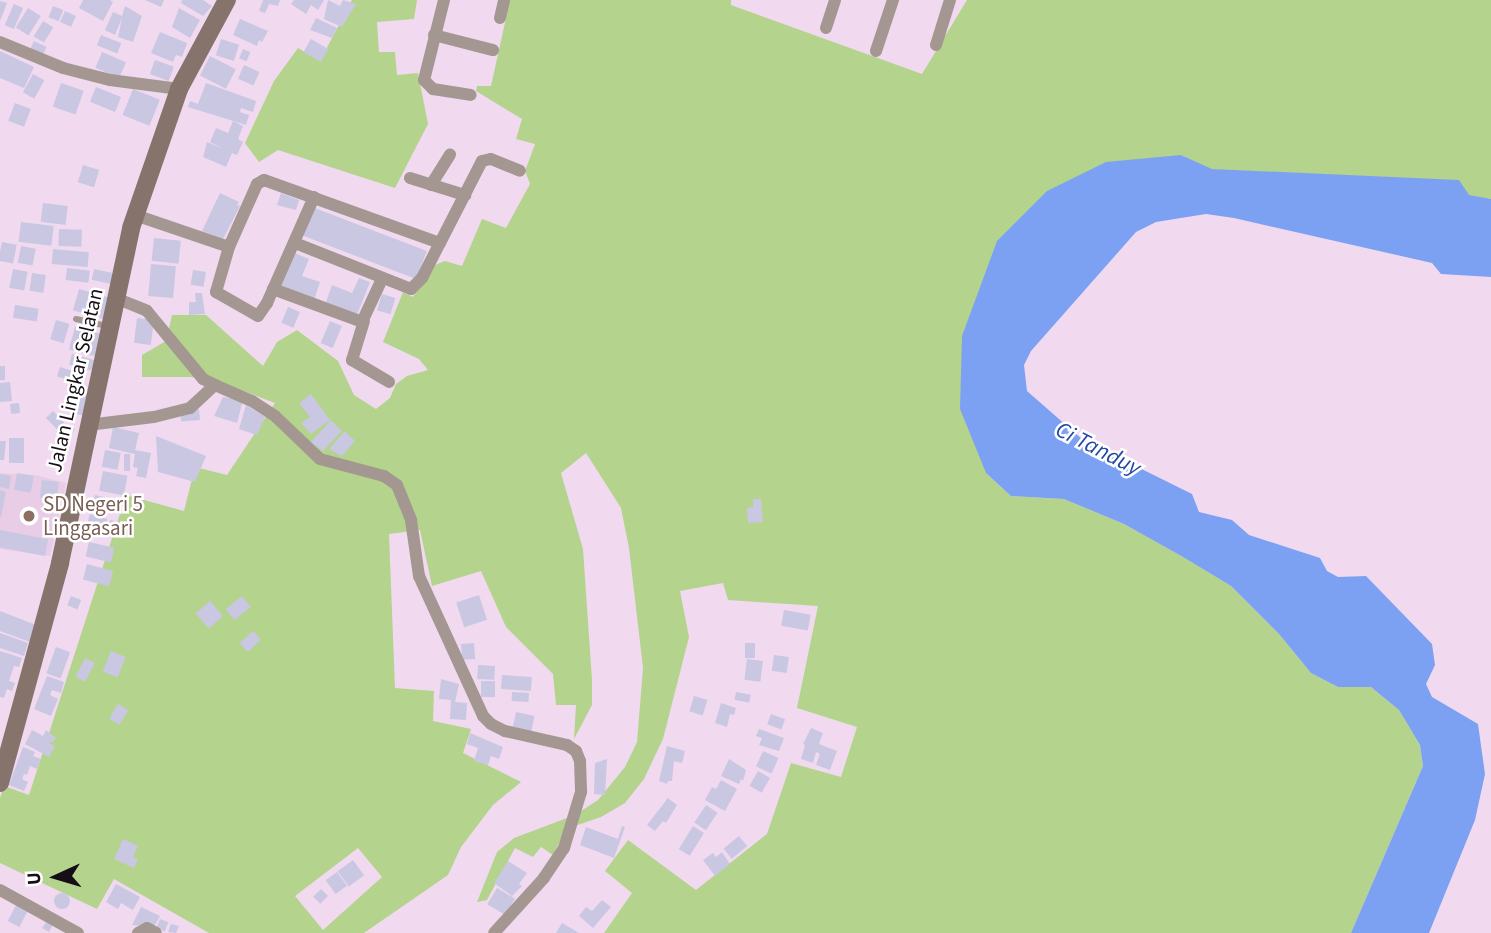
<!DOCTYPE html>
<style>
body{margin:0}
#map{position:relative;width:1491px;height:933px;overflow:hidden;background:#f1daef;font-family:"Source Sans 3",sans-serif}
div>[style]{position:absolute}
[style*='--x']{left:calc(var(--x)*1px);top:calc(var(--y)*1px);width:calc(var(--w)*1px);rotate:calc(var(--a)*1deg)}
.built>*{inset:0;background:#e9cce6}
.green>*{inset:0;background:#b4d38d}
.water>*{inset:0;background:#7ca1f3}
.building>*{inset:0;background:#c9c7e2;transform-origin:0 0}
.round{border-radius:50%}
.lane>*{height:6px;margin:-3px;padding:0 3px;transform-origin:3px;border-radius:3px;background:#a49792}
.street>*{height:12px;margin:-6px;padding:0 6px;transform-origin:6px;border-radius:6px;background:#a49792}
.secondary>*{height:18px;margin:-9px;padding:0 9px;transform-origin:9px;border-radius:9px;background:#86736c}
.dots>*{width:19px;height:19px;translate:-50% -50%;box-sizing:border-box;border:4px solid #fff;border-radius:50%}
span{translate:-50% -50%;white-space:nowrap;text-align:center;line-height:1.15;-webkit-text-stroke:5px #fff;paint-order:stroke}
.street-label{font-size:21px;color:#160e16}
.education-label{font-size:21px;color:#785e54}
.left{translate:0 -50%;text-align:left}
.water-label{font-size:23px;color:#2347a5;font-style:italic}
.north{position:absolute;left:21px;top:842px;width:70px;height:70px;-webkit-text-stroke:5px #fff;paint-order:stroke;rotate:266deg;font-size:19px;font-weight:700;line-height:28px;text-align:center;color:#160e16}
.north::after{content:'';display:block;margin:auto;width:24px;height:32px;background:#160e16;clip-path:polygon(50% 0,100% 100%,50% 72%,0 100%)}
</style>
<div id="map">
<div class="built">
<i style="clip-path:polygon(0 473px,36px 475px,66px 483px,50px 556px,0 549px)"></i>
</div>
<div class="green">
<i style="clip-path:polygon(352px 0,417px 0,414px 19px,377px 22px,379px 52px,395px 52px,397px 75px,418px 73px,428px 124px,395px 188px,278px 150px,259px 162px,245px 143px,274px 81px,298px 48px,320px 61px)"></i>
<i style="clip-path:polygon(evenodd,510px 0,731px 0,731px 5px,922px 74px,967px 0,1491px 0,1491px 199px,1211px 169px,1181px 155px,1047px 191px,986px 473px,1011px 496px,1064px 499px,1124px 524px,1183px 557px,1231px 586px,1279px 634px,1311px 673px,1338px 687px,1371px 687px,1399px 710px,1420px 745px,1423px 766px,1351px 933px,604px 933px,632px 893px,605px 871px,628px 840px,696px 890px,767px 834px,791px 763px,841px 777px,857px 727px,797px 708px,818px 606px,728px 600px,723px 583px,680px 591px,689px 637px,663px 739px,644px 779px,625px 803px,601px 817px,566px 829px,553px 855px,541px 847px,533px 857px,515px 848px,487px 900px,477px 902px,497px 852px,514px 838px,575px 815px,598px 800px,625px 767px,637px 742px,643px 668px,629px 548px,621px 508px,586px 453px,561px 473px,583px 549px,592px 680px,592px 705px,574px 739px,576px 705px,556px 705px,553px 674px,506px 627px,481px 571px,432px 586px,420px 530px,389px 534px,395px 688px,434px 691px,433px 721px,471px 729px,463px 753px,521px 782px,493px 805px,461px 847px,448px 875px,364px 933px,209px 933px,114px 879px,97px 909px,0 863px,0 798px,4px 786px,29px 795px,126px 495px,184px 511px,195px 467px,227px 475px,275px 403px,223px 383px,191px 377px,142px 377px,142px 355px,166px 341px,172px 315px,206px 315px,263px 366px,277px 342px,297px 330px,338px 361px,354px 395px,376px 409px,390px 398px,396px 384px,407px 376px,428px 370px,419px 359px,383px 342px,403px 292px,413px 297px,435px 265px,445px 261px,462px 266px,482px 219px,506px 228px,530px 184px,525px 171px,535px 144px,516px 139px,522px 119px,476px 91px,477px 86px,491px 86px,510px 0,358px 848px,382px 877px,323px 930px,295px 896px,358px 848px)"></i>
</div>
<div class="water">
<i style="clip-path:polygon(1181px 155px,1212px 169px,1459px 180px,1469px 195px,1491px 199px,1491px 277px,1441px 274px,1432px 263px,1234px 218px,1206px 214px,1156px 222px,1136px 232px,1031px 351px,1024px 365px,1027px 391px,1083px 440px,1192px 494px,1199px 512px,1232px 520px,1249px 535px,1320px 558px,1327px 571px,1338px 577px,1366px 576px,1432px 644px,1435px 665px,1426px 684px,1432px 697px,1478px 724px,1485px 774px,1475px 820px,1429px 933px,1351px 933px,1423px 766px,1420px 745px,1399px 710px,1371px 687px,1338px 687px,1311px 673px,1279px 634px,1231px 586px,1183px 557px,1124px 524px,1064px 499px,1011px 496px,986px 473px,960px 409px,962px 336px,997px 241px,1047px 191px,1106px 162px)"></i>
</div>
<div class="building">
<i style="clip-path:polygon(83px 0,110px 0,113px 2px,103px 21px,79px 8px)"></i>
<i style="clip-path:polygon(145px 0,164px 0,161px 7px)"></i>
<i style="clip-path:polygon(182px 0,203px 0,212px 6px,203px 16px,181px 3px)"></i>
<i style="clip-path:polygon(263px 0,280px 0,278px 6px,269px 4px,265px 13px,259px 11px)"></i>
<i style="clip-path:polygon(294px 0,324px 0,318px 10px,311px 5px,306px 14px,291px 4px)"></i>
<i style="clip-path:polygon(328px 0,340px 6px,343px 0,356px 4px,342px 27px,324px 19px)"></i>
<i style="clip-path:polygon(0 1px,7px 3px,0 21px)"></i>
<i style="left:14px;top:4px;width:10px;height:23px;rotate:24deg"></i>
<i style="left:53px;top:6px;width:11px;height:12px;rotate:22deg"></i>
<i style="clip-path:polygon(125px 6px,142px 16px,133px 42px,118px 37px,122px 18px,115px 35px,105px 30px,113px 12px,122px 16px)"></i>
<i style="left:28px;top:8px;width:15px;height:23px;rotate:32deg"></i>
<i style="clip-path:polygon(179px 8px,200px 20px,190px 38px,172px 27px)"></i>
<i style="left:65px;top:11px;width:12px;height:12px;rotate:24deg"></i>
<i style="clip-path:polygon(316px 18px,337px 28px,332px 38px,310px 30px)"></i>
<i style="clip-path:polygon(240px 19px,268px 31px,262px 42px,259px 40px,257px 46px,233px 35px)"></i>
<i style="left:43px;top:21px;width:12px;height:18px;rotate:31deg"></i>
<i style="clip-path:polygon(160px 32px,187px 43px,182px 57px,176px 55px,173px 62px,151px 53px)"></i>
<i style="left:101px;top:35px;width:22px;height:11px;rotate:22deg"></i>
<i style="left:221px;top:39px;width:19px;height:17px;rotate:18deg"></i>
<i style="left:311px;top:39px;width:20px;height:15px;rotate:30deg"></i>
<i style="left:34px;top:41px;width:14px;height:9px;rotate:25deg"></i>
<i style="left:243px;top:49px;width:8px;height:10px;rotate:23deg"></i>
<i style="clip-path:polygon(0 51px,34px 67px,24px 88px,0 78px)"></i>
<i style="left:102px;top:52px;width:26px;height:17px;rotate:23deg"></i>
<i style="left:210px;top:56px;width:29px;height:22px;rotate:27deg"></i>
<i style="left:155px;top:60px;width:20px;height:15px;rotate:20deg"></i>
<i style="left:244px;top:65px;width:17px;height:15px;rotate:24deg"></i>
<i style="left:33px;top:74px;width:13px;height:21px;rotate:29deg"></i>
<i style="left:61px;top:83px;width:24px;height:25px;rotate:19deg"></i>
<i style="clip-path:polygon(206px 83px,256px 101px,253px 112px,241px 108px,240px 112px,249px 115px,246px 125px,188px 107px,190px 101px,198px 104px)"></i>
<i style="left:96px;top:87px;width:27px;height:16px;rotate:22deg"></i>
<i style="left:133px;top:89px;width:29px;height:28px;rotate:22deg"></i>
<i style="left:15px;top:103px;width:17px;height:19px;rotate:21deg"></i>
<i style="clip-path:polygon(233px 121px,243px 126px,238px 139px,243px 142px,237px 155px,232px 153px,226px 167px,203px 157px,207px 142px,224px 149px,210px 142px,216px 128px,228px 133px)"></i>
<i style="left:83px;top:165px;width:17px;height:18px;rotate:17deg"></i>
<i style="clip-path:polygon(220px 193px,239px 202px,237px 205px,240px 206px,223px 239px,202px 231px)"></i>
<i style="clip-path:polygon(281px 193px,299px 200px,296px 210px,277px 205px)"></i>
<i style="left:43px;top:203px;width:25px;height:19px;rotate:7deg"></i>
<i style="left:312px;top:207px;width:123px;height:30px;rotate:21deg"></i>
<i style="left:21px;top:222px;width:33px;height:20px;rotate:7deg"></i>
<i style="left:59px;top:229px;width:23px;height:17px;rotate:2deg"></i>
<i style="left:154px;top:238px;width:27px;height:23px;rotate:6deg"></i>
<i style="left:2px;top:242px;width:15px;height:19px;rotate:11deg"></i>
<i style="left:21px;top:246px;width:15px;height:17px;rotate:11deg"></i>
<i style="left:53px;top:249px;width:36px;height:15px;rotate:5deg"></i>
<i style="clip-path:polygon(292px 252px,309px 259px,302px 276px,320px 282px,314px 300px,279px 288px)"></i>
<i style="left:151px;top:264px;width:25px;height:32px;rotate:5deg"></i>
<i style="left:67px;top:268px;width:23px;height:12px;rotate:7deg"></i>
<i style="left:13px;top:269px;width:15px;height:19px;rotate:11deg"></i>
<i style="left:94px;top:269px;width:19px;height:11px;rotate:12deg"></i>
<i style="left:193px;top:270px;width:13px;height:15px;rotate:9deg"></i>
<i style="left:32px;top:273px;width:14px;height:18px;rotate:8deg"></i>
<i style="clip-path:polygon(359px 278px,370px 282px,357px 315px,326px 302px,332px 285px,352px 293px)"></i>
<i style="left:79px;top:289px;width:36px;height:22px;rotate:16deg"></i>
<i style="clip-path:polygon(195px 293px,202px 293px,205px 314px,189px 315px,189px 302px,196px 302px)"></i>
<i style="left:382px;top:294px;width:14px;height:17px;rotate:17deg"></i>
<i style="left:15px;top:305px;width:24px;height:13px;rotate:9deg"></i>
<i style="left:288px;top:307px;width:13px;height:17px;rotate:23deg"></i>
<i style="left:137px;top:318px;width:17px;height:25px;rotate:7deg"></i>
<i style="left:56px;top:320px;width:14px;height:20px;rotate:17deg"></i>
<i style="left:330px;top:321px;width:13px;height:24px;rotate:23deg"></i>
<i style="left:75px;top:327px;width:27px;height:23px;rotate:15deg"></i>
<i style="left:72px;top:354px;width:23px;height:11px;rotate:15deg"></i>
<i style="left:0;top:366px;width:5px;height:14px"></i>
<i style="left:60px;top:367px;width:24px;height:10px;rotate:17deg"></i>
<i style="clip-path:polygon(10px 382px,12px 401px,0 402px,0 383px)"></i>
<i style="left:73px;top:390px;width:18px;height:22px;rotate:16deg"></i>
<i style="clip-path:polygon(311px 394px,330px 420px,311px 434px,301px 423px,310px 417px,299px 403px)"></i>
<i style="clip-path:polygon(223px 397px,243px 400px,237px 423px,214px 416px)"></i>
<i style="left:19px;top:403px;width:10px;height:9px;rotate:84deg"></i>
<i style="clip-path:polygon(246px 405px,265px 417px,257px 435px,239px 429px)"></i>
<i style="left:199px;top:409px;width:11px;height:19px;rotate:85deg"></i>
<i style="left:53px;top:411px;width:16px;height:10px;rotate:45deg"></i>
<i style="clip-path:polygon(331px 420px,342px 431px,323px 451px,317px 446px,314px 449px,309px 444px)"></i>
<i style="left:65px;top:424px;width:11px;height:11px;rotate:27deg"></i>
<i style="clip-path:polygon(113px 427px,139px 433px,135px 450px,151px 453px,146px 478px,136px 476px,138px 468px,133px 467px,135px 454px,109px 448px)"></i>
<i style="clip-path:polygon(345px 431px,355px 441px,342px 456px,329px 449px)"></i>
<i style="clip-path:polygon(156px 436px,206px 456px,195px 482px,158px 472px)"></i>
<i style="left:9px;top:438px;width:15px;height:25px"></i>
<i style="clip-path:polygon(0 441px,6px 441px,4px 460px,0 460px)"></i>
<i style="left:105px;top:450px;width:16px;height:17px;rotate:11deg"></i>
<i style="left:124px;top:454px;width:6px;height:17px"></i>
<i style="left:103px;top:471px;width:25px;height:20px;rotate:11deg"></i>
<i style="left:17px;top:473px;width:17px;height:17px;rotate:10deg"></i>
<i style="clip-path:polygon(0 474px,11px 476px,9px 489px,0 487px)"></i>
<i style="left:42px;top:480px;width:17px;height:18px;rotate:7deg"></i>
<i style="clip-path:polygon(0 490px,6px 492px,1px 517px,0 517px)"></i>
<i style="left:95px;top:495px;width:31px;height:13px;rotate:13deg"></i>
<i style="clip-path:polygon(753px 499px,761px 499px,763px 522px,748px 523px,747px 508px,753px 507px)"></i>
<i style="left:90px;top:514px;width:18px;height:20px;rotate:16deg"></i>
<i style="left:110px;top:520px;width:10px;height:11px;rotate:11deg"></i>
<i style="left:0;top:530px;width:49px;height:17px;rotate:11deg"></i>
<i style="left:89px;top:542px;width:26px;height:15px;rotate:13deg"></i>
<i style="left:87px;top:564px;width:27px;height:16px;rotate:15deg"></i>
<i style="left:479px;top:595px;width:26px;height:24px;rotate:72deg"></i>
<i style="left:71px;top:596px;width:11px;height:10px;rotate:22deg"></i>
<i style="left:242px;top:596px;width:14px;height:21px;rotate:51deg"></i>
<i style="left:210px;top:601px;width:20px;height:19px;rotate:49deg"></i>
<i style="left:784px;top:610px;width:27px;height:16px;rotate:10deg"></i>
<i style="clip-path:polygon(0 611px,36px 625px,30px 642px,0 631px)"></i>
<i style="left:253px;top:631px;width:12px;height:18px;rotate:48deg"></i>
<i style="clip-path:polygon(0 633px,28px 643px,24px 656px,0 648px)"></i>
<i style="left:474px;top:643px;width:16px;height:13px;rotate:86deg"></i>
<i style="left:745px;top:643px;width:10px;height:15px"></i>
<i style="left:56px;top:647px;width:15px;height:28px;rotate:20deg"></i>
<i style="clip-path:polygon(0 651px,22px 658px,19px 667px,14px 666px,9px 681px,15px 683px,12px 691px,7px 689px,4px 698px,0 697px)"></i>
<i style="left:111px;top:651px;width:16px;height:22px;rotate:22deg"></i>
<i style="left:774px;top:655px;width:15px;height:16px;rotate:8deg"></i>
<i style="left:85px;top:658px;width:11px;height:21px;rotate:27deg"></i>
<i style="left:747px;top:659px;width:16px;height:21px;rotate:7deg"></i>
<i style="left:478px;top:665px;width:17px;height:14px;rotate:3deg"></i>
<i style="left:502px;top:675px;width:30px;height:14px;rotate:4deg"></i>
<i style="clip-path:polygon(47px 676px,64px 682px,61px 693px,52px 690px,50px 695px,58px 699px,51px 716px,34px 709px)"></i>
<i style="clip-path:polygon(441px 679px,459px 684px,455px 702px,467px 703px,466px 720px,450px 719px,451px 700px,439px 699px)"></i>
<i style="left:481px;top:681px;width:14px;height:16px"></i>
<i style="left:512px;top:692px;width:17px;height:9px;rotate:3deg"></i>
<i style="left:736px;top:692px;width:15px;height:8px;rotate:11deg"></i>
<i style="left:694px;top:696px;width:14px;height:16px;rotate:17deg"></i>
<i style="clip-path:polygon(721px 703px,736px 708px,734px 715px,730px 714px,727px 727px,715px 723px)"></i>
<i style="left:118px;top:704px;width:12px;height:17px;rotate:31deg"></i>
<i style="left:516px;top:712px;width:19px;height:16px;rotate:12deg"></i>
<i style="left:771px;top:714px;width:15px;height:11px;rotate:20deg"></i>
<i style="clip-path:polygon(811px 728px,823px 733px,819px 744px,837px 751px,830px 770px,816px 765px,820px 754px,816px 752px,813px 763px,801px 759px,805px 745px,803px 744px)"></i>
<i style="clip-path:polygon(759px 729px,784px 738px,779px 751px,759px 745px,762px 738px,756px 736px)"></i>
<i style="clip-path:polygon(32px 730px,43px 736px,46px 730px,56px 738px,53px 742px,48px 742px,55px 746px,49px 757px,25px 744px)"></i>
<i style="clip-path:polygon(470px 733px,503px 747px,499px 759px,491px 756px,488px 765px,474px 761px,478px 748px,467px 744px)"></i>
<i style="clip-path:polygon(667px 746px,685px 751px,682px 763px,674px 761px,672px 781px,668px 781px,667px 784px,659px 781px)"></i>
<i style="clip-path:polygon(23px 747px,35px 752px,33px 756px,41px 759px,37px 769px,30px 766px,27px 775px,24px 774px,22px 779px,28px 782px,24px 791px,9px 785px)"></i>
<i style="left:763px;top:751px;width:17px;height:17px;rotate:24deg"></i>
<i style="clip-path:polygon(607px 759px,605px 795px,594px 794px,595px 763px)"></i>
<i style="clip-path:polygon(729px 759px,746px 770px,743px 781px,741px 779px,739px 784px,721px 776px)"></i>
<i style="left:758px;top:771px;width:14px;height:17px;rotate:30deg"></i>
<i style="clip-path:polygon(721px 780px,737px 789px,725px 811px,705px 800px,712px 787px,716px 789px)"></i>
<i style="clip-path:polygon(668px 798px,677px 805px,666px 823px,663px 821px,655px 831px,647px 825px)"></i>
<i style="left:706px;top:805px;width:14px;height:21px;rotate:34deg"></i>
<i style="clip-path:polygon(622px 826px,625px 827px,614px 858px,580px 845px,586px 827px,618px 839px)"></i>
<i style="left:693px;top:826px;width:13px;height:27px;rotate:32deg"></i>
<i style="left:739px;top:836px;width:13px;height:20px;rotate:51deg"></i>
<i style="clip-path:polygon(123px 839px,138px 846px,133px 857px,138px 859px,134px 868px,114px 859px)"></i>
<i style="clip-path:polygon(722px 852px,730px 864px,715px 876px,703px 860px,713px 853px,716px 857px)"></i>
<i style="left:353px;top:860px;width:19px;height:19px;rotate:54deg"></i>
<i style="clip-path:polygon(508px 861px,527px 873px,519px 884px,522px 886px,512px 896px,494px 883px)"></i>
<i style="left:337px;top:872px;width:17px;height:14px;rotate:54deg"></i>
<i style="clip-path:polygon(116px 884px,140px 897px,133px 910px,121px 903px,118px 909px,106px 902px)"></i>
<i style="left:497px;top:888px;width:21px;height:19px;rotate:31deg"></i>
<i style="left:321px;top:889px;width:10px;height:11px;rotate:45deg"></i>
<i class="round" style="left:54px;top:893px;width:16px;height:16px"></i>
<i style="clip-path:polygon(602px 900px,611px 907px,593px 928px,579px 916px,586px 907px,592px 911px)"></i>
<i style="left:16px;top:905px;width:13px;height:18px;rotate:27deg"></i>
<i style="clip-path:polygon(141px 907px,160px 916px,154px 927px,132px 925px)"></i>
<i style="left:160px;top:919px;width:9px;height:10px;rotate:21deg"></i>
<i style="clip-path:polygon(47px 921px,53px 924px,49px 932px,42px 928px)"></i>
<i style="clip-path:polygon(562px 923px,579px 933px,556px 933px)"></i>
<i style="clip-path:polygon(171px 924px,179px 926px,176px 933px,168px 932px)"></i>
</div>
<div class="lane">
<i style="--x:76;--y:319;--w:32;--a:13"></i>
</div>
<div class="street">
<i style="--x:444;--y:0;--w:82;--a:104"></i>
<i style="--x:424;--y:80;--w:13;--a:45"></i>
<i style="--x:433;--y:89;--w:38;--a:9"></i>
<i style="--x:500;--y:18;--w:18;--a:-77"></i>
<i style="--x:826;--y:28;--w:29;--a:-72"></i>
<i style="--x:434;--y:35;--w:61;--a:14.3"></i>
<i style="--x:0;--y:42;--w:68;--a:22.4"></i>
<i style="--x:63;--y:68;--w:49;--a:14.3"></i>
<i style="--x:110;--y:80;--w:70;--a:7.4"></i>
<i style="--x:936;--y:45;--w:47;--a:-72.7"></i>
<i style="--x:876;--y:51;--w:54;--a:-71.6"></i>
<i style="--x:410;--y:178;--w:58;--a:17.2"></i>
<i style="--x:431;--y:185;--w:36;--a:-58"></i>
<i style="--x:135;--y:215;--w:99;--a:18.8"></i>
<i style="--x:229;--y:247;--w:69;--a:-66"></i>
<i style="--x:257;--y:184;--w:8;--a:-30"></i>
<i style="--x:264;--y:180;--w:187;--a:19.7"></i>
<i style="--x:440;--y:243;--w:92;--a:-62.9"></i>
<i style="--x:482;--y:161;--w:9;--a:-13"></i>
<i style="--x:491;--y:159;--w:31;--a:22"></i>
<i style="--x:295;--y:243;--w:125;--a:21.6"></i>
<i style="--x:411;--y:289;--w:16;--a:-45"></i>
<i style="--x:422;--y:278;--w:39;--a:-63"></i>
<i style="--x:229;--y:247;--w:47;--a:106.1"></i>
<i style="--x:216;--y:292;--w:48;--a:29.7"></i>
<i style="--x:258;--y:316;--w:16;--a:-55"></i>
<i style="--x:267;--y:303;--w:116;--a:-66.1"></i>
<i style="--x:273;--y:289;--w:95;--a:20.3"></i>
<i style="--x:362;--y:322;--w:47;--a:-65.1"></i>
<i style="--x:118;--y:299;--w:31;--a:22"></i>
<i style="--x:147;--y:311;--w:88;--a:50.5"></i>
<i style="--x:203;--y:379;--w:13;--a:27"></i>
<i style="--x:364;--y:321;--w:41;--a:107.1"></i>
<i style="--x:352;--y:360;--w:43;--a:30.7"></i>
<i style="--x:88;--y:425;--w:66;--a:-6.9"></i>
<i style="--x:154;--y:417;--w:37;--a:-14"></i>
<i style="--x:190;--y:408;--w:34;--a:-43"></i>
<i style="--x:215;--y:385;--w:40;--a:23.4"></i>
<i style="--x:252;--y:401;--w:27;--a:33"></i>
<i style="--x:275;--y:416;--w:62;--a:43.7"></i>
<i style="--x:320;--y:459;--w:66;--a:14.9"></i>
<i style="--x:384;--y:476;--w:16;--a:35"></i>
<i style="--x:397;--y:485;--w:38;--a:68"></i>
<i style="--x:411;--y:520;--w:57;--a:81.9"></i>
<i style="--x:419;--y:576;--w:154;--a:65.4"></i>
<i style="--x:483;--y:716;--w:11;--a:45"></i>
<i style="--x:491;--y:724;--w:16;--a:27"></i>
<i style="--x:505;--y:731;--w:64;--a:12.7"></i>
<i style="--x:567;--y:745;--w:11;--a:34"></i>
<i style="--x:576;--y:751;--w:11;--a:68"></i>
<i style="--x:580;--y:761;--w:31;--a:88"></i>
<i style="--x:581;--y:792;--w:59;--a:106.9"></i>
<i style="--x:564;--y:848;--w:36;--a:124"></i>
<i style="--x:544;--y:878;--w:74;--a:132.3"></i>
<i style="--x:0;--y:890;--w:89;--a:28.9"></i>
<i style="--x:138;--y:933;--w:10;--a:-29"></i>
<i style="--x:147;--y:928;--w:10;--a:29"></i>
</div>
<div class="secondary">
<i style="--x:0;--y:783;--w:228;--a:-74.7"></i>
<i style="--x:60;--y:563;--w:342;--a:-78"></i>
<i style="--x:131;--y:228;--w:147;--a:-70.9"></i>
<i style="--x:179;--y:89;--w:101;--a:-61.7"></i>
</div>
<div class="dots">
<i style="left:29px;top:516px;background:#8d6e63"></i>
</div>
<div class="street-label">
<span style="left:75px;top:380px;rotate:-77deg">Jalan Lingkar Selatan</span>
</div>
<div class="education-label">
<span class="left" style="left:43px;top:516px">SD Negeri 5<br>Linggasari</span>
</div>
<div class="water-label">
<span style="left:1098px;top:449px;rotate:27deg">Ci Tanduy</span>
</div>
<div class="north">U</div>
</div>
